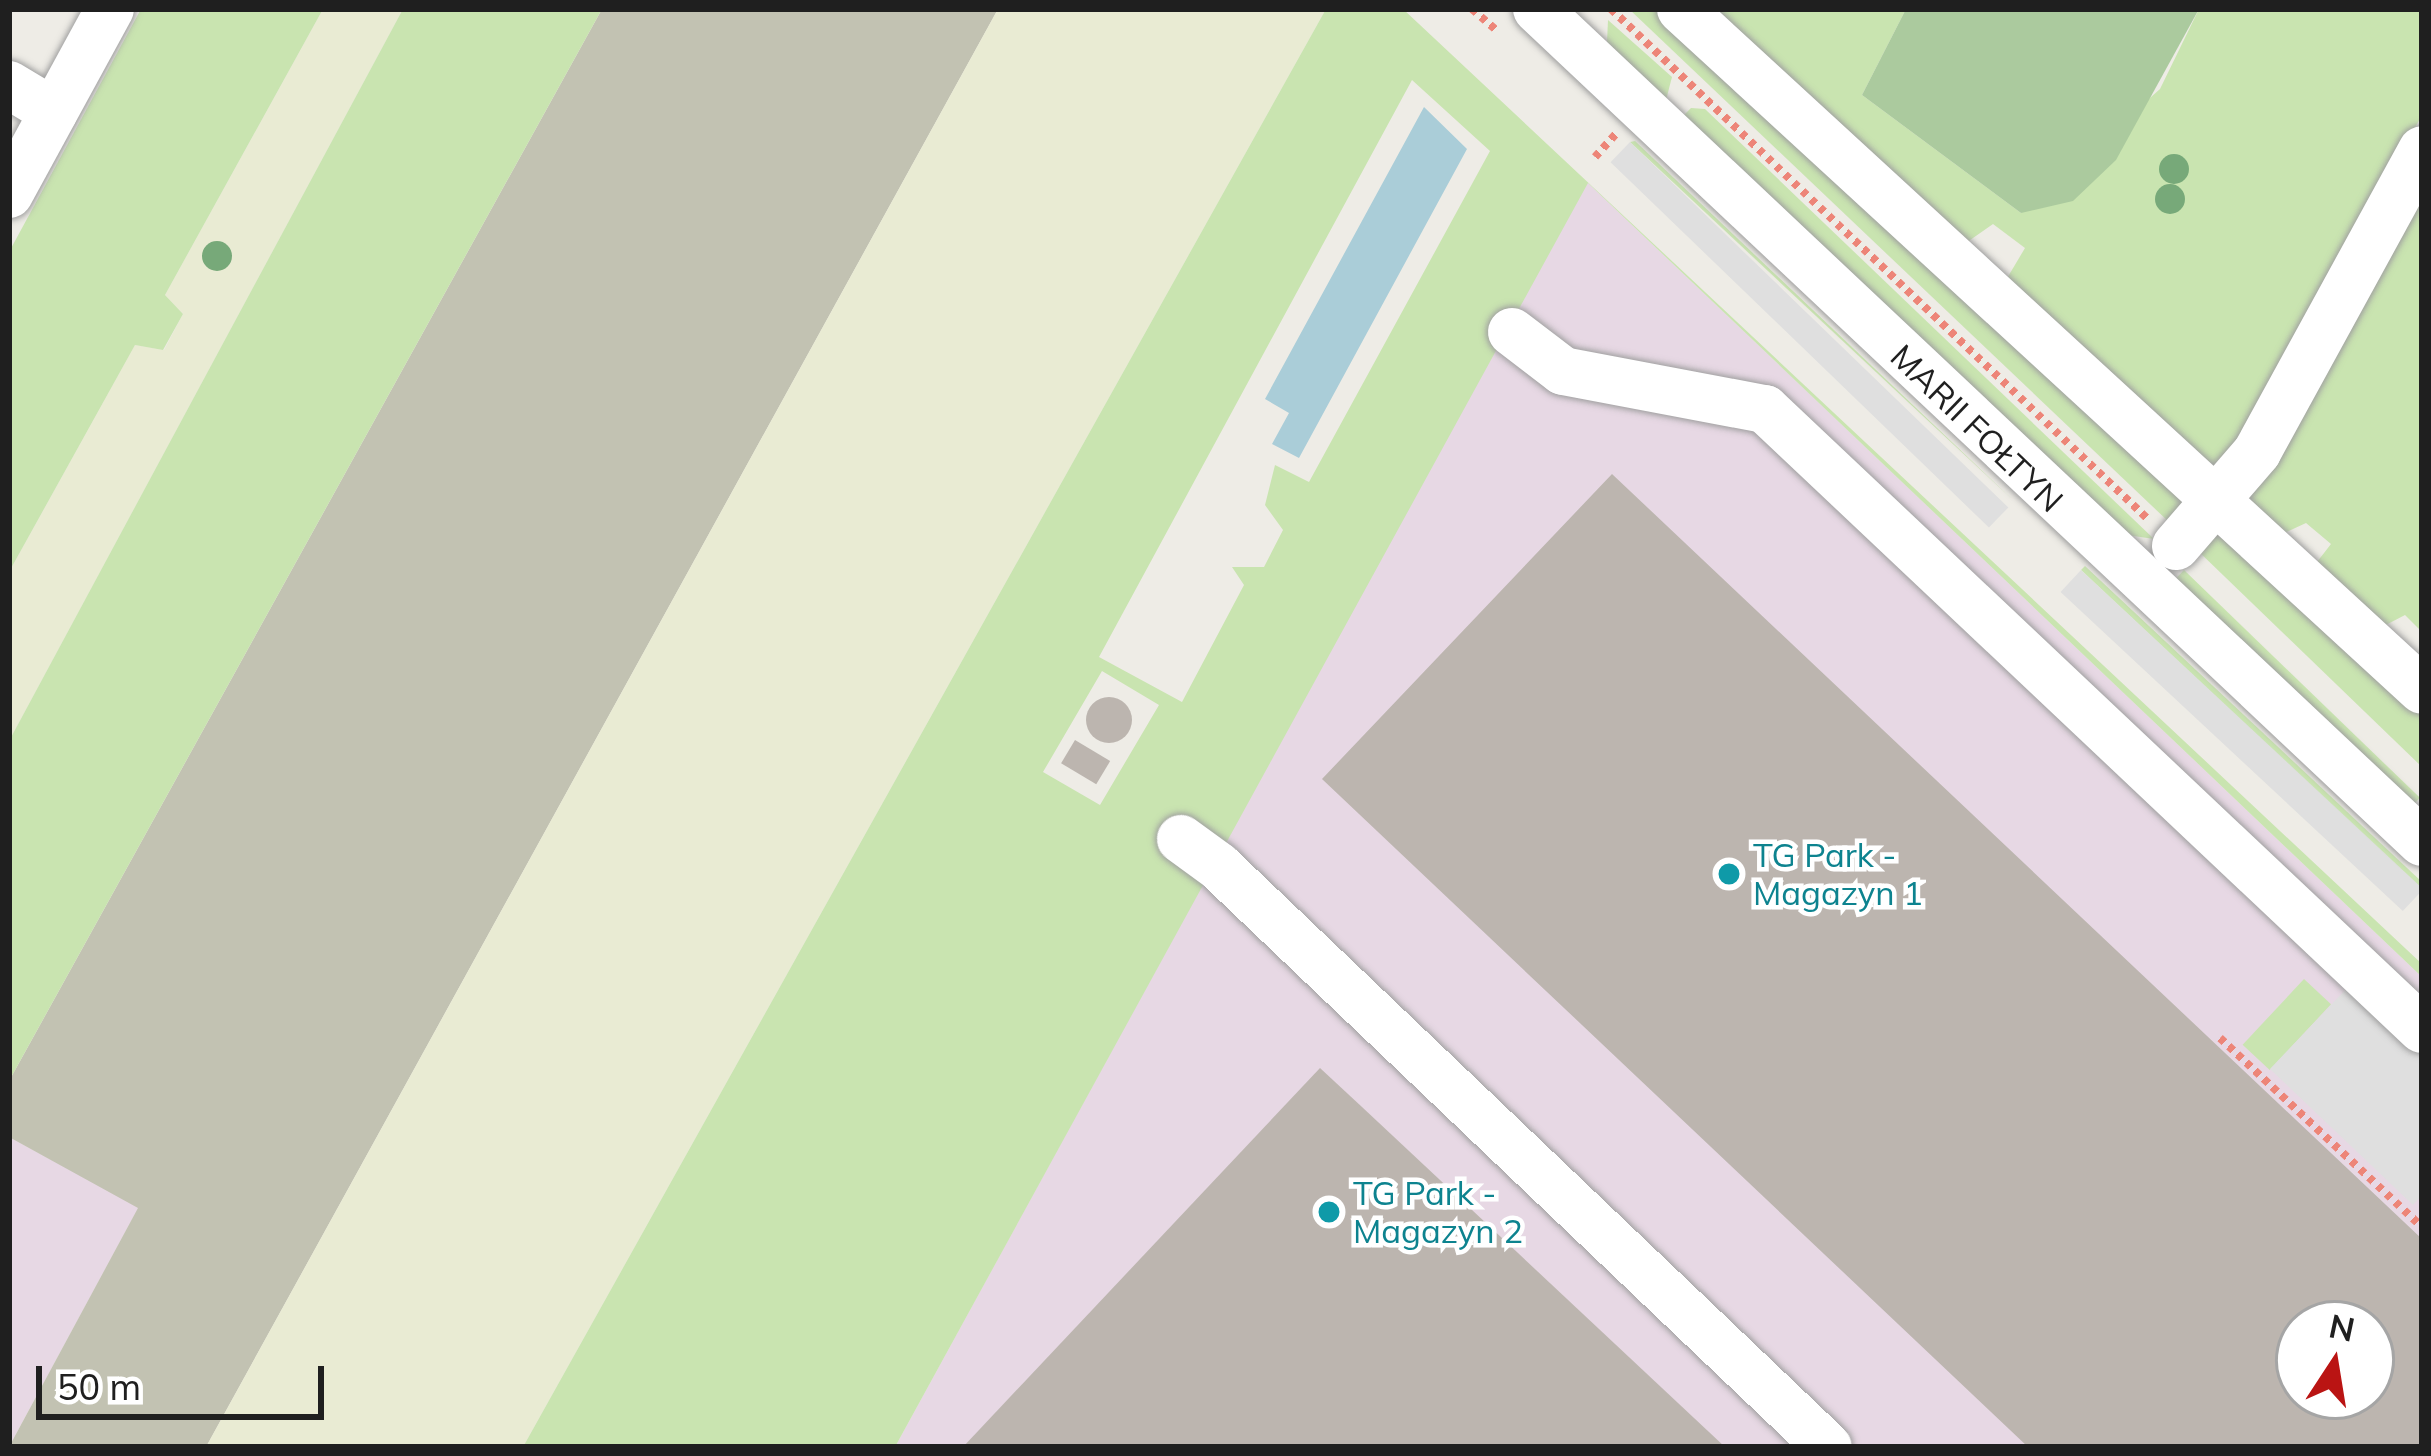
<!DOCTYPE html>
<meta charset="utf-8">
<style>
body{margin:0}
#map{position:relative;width:2431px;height:1456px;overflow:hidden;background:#eeece6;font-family:Mulish,sans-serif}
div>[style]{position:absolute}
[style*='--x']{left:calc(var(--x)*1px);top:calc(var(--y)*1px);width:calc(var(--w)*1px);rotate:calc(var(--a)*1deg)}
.industrial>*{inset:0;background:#e7d8e4}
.construction>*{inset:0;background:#c2c2b2}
.farmland>*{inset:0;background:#e9ebd3}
.grass>*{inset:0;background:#c9e4b0;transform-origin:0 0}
.forest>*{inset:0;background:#abca9e}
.parking>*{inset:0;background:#dfdfdf;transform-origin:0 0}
.water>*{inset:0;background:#aacdd8}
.building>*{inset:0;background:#bcb5af;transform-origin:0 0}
.round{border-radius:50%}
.path>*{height:8px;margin-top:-4px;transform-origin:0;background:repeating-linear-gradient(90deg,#ed8578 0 6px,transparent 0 12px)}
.roads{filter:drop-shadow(0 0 3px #a0a0a0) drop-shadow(0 0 3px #a0a0a0)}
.minor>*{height:48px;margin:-24px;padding:0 24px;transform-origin:24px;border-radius:24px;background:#fff}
.trees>*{width:30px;height:30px;margin:-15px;border-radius:50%;background:#77a979}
.dots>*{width:33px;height:33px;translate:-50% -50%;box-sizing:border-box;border:6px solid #fff;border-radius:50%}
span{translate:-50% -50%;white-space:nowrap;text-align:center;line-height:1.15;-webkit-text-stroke:9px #fff;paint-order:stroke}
.street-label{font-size:33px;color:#1f1f1f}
.culture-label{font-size:33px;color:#0d838f}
.left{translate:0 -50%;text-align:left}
.frame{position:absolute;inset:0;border:12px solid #1f1f1f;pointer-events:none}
.north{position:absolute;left:2275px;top:1300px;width:120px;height:120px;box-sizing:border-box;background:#fff;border:3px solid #a5a5a5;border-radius:50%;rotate:12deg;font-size:33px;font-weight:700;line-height:48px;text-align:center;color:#1f1f1f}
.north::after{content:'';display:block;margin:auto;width:42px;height:54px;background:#ba1413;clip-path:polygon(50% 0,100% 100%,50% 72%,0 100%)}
.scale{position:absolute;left:36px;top:1366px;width:288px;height:54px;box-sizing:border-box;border:6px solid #1f1f1f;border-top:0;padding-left:15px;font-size:36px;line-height:42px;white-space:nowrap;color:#1f1f1f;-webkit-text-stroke:9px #fff;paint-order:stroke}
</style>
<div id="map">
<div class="industrial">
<i style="clip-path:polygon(evenodd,1587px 182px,2422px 977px,2422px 1447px,895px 1447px,1587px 182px,2299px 1324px,2371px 1324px,2371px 1396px,2299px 1396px,2299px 1324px)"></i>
<i style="clip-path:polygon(9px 1137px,139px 1207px,9px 1447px)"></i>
</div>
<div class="construction">
<i style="clip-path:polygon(602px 9px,998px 9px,206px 1447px,9px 1447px,138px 1208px,9px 1137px,9px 1081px)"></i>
</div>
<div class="farmland">
<i style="clip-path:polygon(323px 9px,403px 9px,9px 741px,9px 572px,135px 345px,164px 350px,183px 314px,165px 295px)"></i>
<i style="clip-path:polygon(998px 9px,1326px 9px,523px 1447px,206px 1447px)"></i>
</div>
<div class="grass">
<i style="clip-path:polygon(141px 9px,323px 9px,165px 295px,183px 314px,163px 350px,135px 345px,9px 572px,9px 252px)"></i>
<i style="clip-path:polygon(403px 9px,602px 9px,9px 1081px,9px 741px)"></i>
<i style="clip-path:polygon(evenodd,1326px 9px,1403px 9px,2422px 964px,2422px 977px,1588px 183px,895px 1447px,523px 1447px,1326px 9px,1412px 80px,1490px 151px,1309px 482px,1275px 465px,1265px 505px,1283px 530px,1264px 567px,1232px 567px,1244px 585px,1182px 702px,1099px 657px,1412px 80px,1326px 9px,1102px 671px,1159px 705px,1100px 805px,1043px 772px,1102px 671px)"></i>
<i style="clip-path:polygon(1629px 9px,1660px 9px,2192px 502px,2171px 524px)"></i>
<i style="clip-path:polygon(1703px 9px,1906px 9px,1862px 95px,2021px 213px,2160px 89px,2199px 9px,2422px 9px,2422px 115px,2235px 458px,2212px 482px,2006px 280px,2025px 248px,1993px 224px,1963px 245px)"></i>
<i style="clip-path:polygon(1608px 20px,1672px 77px,1666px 100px,1607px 42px)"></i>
<i style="clip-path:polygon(1691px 108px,1705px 109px,2154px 539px,2127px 535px,1683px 116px)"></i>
<i style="clip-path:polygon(1635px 141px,2015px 502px,1630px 142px)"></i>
<i style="clip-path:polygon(2422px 197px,2422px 632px,2405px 615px,2380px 628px,2317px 562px,2331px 544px,2306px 523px,2280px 535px,2240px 505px,2264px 481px)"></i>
<i style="clip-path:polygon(2218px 526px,2422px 716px,2422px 767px,2196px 549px)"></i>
<i style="clip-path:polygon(2085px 566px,2422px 882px,2422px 891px,2081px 570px)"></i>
<i style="left:2184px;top:570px;width:328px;height:20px;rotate:44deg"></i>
<i style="left:2304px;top:979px;width:37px;height:90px;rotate:43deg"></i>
</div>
<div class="forest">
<i style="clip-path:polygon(1906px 9px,2199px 9px,2116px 160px,2073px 201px,2021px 213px,1862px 95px)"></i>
</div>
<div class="parking">
<i style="left:1630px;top:142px;width:526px;height:28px;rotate:44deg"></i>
<i style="left:2081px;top:570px;width:468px;height:30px;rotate:43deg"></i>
<i style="clip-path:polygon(2349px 986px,2422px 1055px,2422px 1195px,2413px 1205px,2270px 1069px)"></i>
</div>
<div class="water">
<i style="clip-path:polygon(1424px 107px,1467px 149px,1299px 458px,1272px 444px,1289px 413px,1265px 399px)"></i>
</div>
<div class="building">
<i style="clip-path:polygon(evenodd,1612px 474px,2422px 1239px,2422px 1447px,2028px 1447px,1322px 779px,1612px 474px,2299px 1324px,2371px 1324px,2371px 1396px,2299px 1396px,2299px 1324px)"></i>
<i class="round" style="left:1086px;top:697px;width:46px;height:46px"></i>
<i style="left:1075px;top:740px;width:41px;height:27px;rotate:31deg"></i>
<i style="clip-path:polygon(1320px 1068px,1362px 1107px,1725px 1447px,963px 1447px)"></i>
</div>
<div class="path">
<i style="--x:1472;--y:9;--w:35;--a:41"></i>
<i style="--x:1611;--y:9;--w:742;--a:43.53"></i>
<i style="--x:1595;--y:157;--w:31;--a:-48"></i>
<i style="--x:2220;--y:1038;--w:277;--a:43.1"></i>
</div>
<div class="roads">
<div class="minor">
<i style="--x:1537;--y:9;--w:1215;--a:43.27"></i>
<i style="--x:1681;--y:9;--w:1006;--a:42.58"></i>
<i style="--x:9;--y:85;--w:52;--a:31"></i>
<i style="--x:9;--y:194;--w:211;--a:-61.4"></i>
<i style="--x:1512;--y:332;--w:64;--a:37.4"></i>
<i style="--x:1563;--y:371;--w:206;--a:10.7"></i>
<i style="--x:1765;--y:409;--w:903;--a:43.34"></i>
<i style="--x:2176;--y:546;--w:124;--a:-49.2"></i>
<i style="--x:2257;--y:452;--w:344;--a:-61.3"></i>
<i style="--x:1181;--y:839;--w:46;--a:36.1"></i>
<i style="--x:1218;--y:866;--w:842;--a:43.61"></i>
</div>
</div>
<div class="trees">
<i style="left:2174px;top:169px"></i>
<i style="left:2170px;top:199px"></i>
<i style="left:217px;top:256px"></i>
</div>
<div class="dots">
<i style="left:1729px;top:874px;background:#0f9aa8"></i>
<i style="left:1329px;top:1212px;background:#0f9aa8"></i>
</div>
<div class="street-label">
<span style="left:1977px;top:428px;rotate:44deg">MARII FOŁTYN</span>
</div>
<div class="culture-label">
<span class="left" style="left:1753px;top:874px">TG Park -<br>Magazyn 1</span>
<span class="left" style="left:1353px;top:1212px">TG Park -<br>Magazyn 2</span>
</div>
<div class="frame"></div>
<div class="north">N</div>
<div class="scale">50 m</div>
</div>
